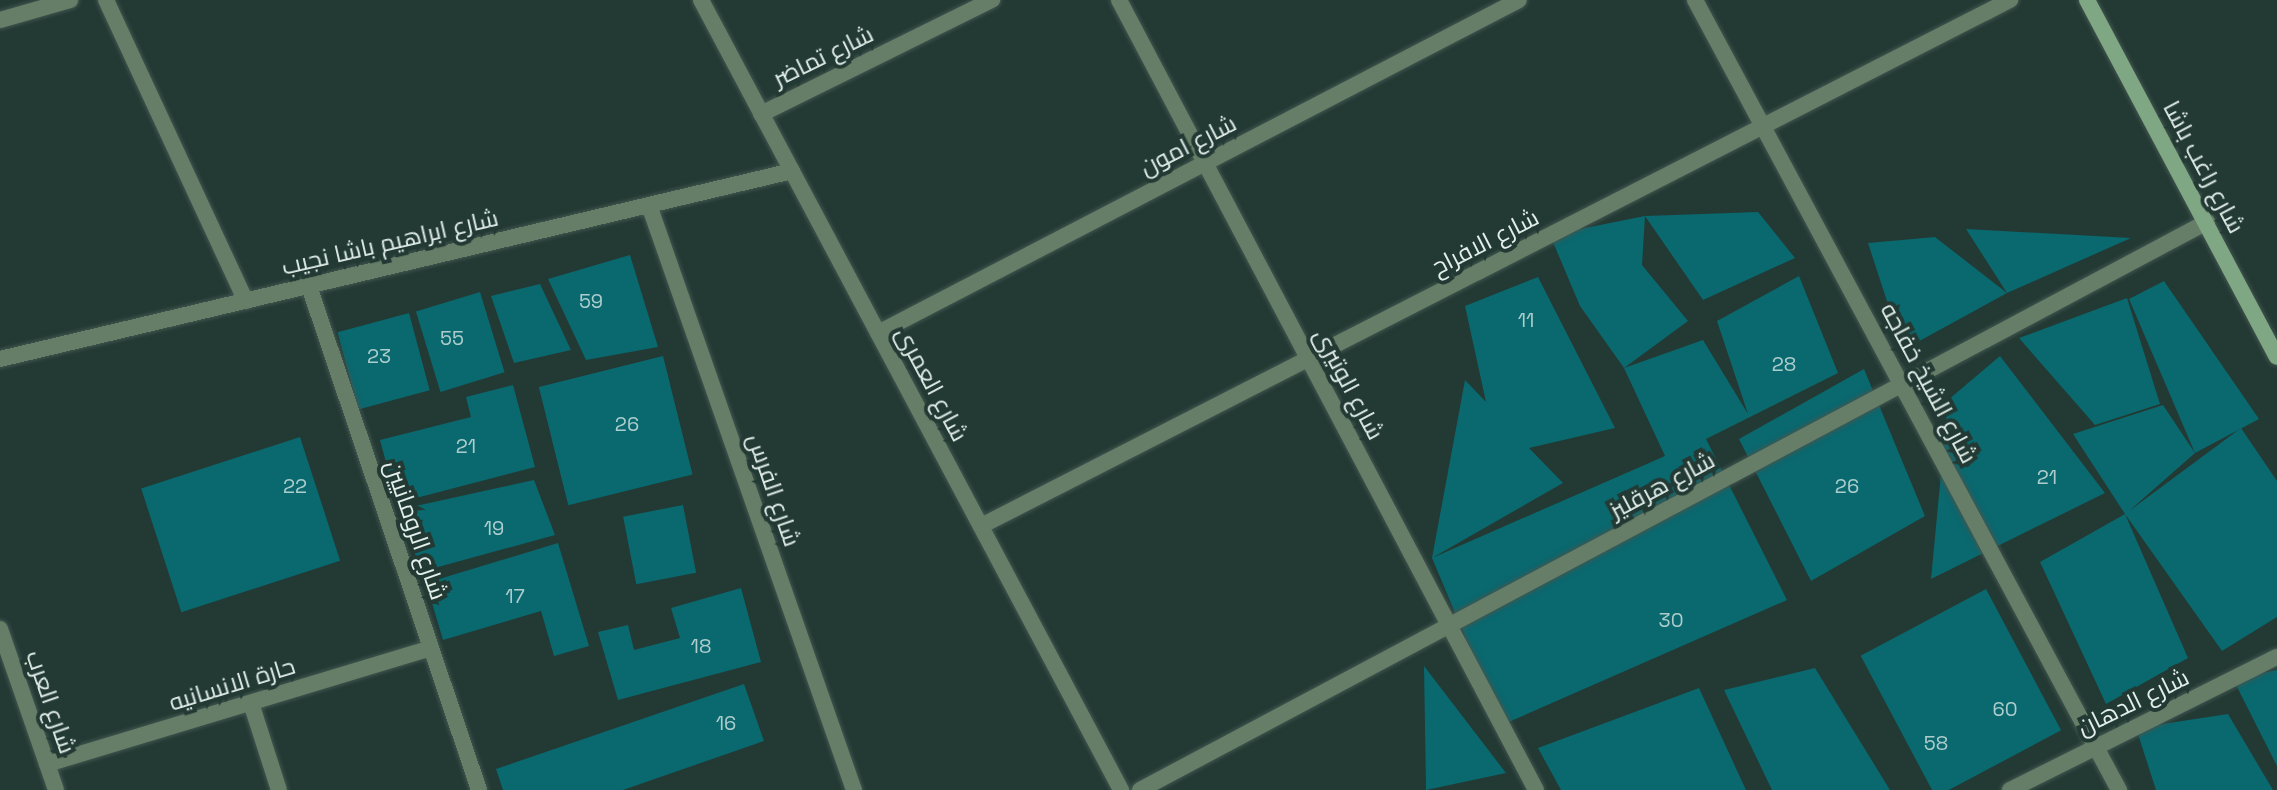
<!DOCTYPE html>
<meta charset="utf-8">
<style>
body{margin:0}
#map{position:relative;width:2277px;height:790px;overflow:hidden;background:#233933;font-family:"Space Grotesk",Cairo,sans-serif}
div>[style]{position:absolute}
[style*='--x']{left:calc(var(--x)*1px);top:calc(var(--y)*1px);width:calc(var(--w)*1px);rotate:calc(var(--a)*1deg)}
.building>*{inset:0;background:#0a686f;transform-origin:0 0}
.roads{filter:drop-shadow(0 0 2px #425650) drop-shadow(0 0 2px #425650)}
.street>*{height:16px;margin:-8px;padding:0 8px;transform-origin:8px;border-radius:8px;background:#667e68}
.secondary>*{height:16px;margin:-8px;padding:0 8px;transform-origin:8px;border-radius:8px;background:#80a784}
span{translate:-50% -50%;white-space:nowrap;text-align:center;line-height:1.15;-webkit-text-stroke:8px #233933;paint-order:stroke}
.number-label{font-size:20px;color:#accdcc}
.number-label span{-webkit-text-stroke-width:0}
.street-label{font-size:24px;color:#e2efeb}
</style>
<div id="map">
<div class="building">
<i style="clip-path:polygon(1758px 212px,1795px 258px,1703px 300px,1645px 216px)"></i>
<i style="clip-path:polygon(1645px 216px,1642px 265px,1688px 321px,1624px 368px,1703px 340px,1748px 414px,1717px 321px,1799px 276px,1838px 373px,1706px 439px,1787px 600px,1502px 725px,1432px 558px,1465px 380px,1486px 402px,1465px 306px,1538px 277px,1615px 428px,1529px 448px,1563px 483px,1432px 558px,1665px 456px,1624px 368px,1580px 306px,1550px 235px)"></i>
<i style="clip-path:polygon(1966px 229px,2131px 238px,2007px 293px)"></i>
<i style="clip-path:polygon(1935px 237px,2007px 293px,1903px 350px,1868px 243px)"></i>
<i style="clip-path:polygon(630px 255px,658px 347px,586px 360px,548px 279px)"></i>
<i style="clip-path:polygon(2164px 281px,2259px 419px,2195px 453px,2129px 299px)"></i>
<i style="clip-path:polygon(540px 284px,571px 350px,514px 363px,491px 296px)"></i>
<i style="left:480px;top:292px;width:84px;height:67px;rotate:73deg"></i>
<i style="clip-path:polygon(2127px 298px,2160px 404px,2095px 425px,2019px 338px)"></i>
<i style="left:409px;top:313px;width:80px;height:74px;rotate:75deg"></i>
<i style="left:663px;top:356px;width:122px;height:128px;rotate:76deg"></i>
<i style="clip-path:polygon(2000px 356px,2105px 493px,1931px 579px,1948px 400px)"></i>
<i style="clip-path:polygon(1864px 369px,1925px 516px,1811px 581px,1739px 439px)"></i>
<i style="clip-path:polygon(513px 385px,535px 467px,397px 503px,380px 440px,471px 417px,466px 397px)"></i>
<i style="clip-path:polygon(2163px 405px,2195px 453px,2129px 511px,2241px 428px,2277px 481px,2277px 617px,2222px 651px,2125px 514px,2188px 658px,2106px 704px,2040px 562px,2125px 514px,2073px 434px)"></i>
<i style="left:300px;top:437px;width:130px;height:167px;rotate:72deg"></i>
<i style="clip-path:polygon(534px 480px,555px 535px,420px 572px,402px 509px)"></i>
<i style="left:683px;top:505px;width:69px;height:61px;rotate:79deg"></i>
<i style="clip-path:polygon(558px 543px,589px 646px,554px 656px,541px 611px,443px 640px,426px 583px)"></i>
<i style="clip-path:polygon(741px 588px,761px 662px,618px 700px,598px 632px,628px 625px,634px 650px,680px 638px,671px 608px)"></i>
<i style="left:1986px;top:589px;width:160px;height:142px;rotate:62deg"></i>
<i style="clip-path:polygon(1424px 666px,1506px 773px,1426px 790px)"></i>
<i style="clip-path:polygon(1815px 668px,1890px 790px,1772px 790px,1724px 690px)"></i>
<i style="clip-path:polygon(2277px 670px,2277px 766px,2233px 679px)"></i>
<i style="clip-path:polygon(744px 684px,764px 741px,623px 790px,503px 790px,496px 769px)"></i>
<i style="clip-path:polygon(1699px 688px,1746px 790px,1561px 790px,1538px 748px)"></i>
<i style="clip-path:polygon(2228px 714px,2273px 790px,2156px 790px,2136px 728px)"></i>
</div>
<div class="roads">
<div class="street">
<i style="--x:106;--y:0;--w:332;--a:65.1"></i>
<i style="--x:701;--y:0;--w:895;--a:62"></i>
<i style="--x:1119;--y:0;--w:893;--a:62.17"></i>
<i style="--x:1695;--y:0;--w:897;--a:61.78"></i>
<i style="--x:0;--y:20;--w:73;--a:-15.9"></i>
<i style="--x:761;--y:114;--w:258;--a:-26.3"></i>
<i style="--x:649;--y:205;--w:620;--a:70.69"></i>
<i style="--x:309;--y:286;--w:532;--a:71.36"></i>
<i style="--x:878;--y:333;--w:722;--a:-27.45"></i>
<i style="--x:0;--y:359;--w:814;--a:-13.35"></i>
<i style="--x:981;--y:526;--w:1156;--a:-27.08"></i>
<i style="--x:0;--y:629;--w:170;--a:70.8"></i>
<i style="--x:251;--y:703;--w:91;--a:72.2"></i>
<i style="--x:47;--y:764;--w:401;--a:-16.8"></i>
<i style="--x:1140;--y:790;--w:1209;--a:-28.03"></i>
<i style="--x:2010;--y:790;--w:298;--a:-26.5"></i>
</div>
<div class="secondary">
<i style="--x:2087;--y:0;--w:404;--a:62"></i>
</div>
</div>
<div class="number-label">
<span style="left:591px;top:301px">59</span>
<span style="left:1526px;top:320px">11</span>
<span style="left:452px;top:338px">55</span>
<span style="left:379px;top:356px">23</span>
<span style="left:1784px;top:364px">28</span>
<span style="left:627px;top:424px">26</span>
<span style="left:466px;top:446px">21</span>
<span style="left:2047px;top:477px">21</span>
<span style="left:295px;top:486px">22</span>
<span style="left:1847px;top:486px">26</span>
<span style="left:494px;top:528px">19</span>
<span style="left:515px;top:596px">17</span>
<span style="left:1671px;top:620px">30</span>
<span style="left:701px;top:646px">18</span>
<span style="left:2005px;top:709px">60</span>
<span style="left:726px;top:723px">16</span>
<span style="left:1936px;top:743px">58</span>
</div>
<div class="street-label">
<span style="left:823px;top:56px;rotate:-26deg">شارع تماضر</span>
<span style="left:1188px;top:145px;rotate:-27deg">شارع امون</span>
<span style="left:2204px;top:167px;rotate:62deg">شارع راغب باشا</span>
<span style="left:390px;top:242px;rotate:-13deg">شارع ابراهيم باشا نجيب</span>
<span style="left:1485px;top:242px;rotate:-27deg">شارع الافراح</span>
<span style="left:1929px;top:383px;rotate:62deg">شارع الشيخ خفاجه</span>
<span style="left:932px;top:384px;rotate:62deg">شارع العمرى</span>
<span style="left:1349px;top:384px;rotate:62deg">شارع الوتيرى</span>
<span style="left:1662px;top:485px;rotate:-28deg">شارع هرقليز</span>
<span style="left:774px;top:490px;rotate:71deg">شارع الفرس</span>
<span style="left:416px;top:530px;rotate:71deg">شارع الرومانيين</span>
<span style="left:232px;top:684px;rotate:-17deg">حارة الانسانيه</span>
<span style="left:51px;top:702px;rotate:71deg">شارع العرب</span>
<span style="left:2133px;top:702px;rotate:-26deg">شارع الدهان</span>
</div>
</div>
